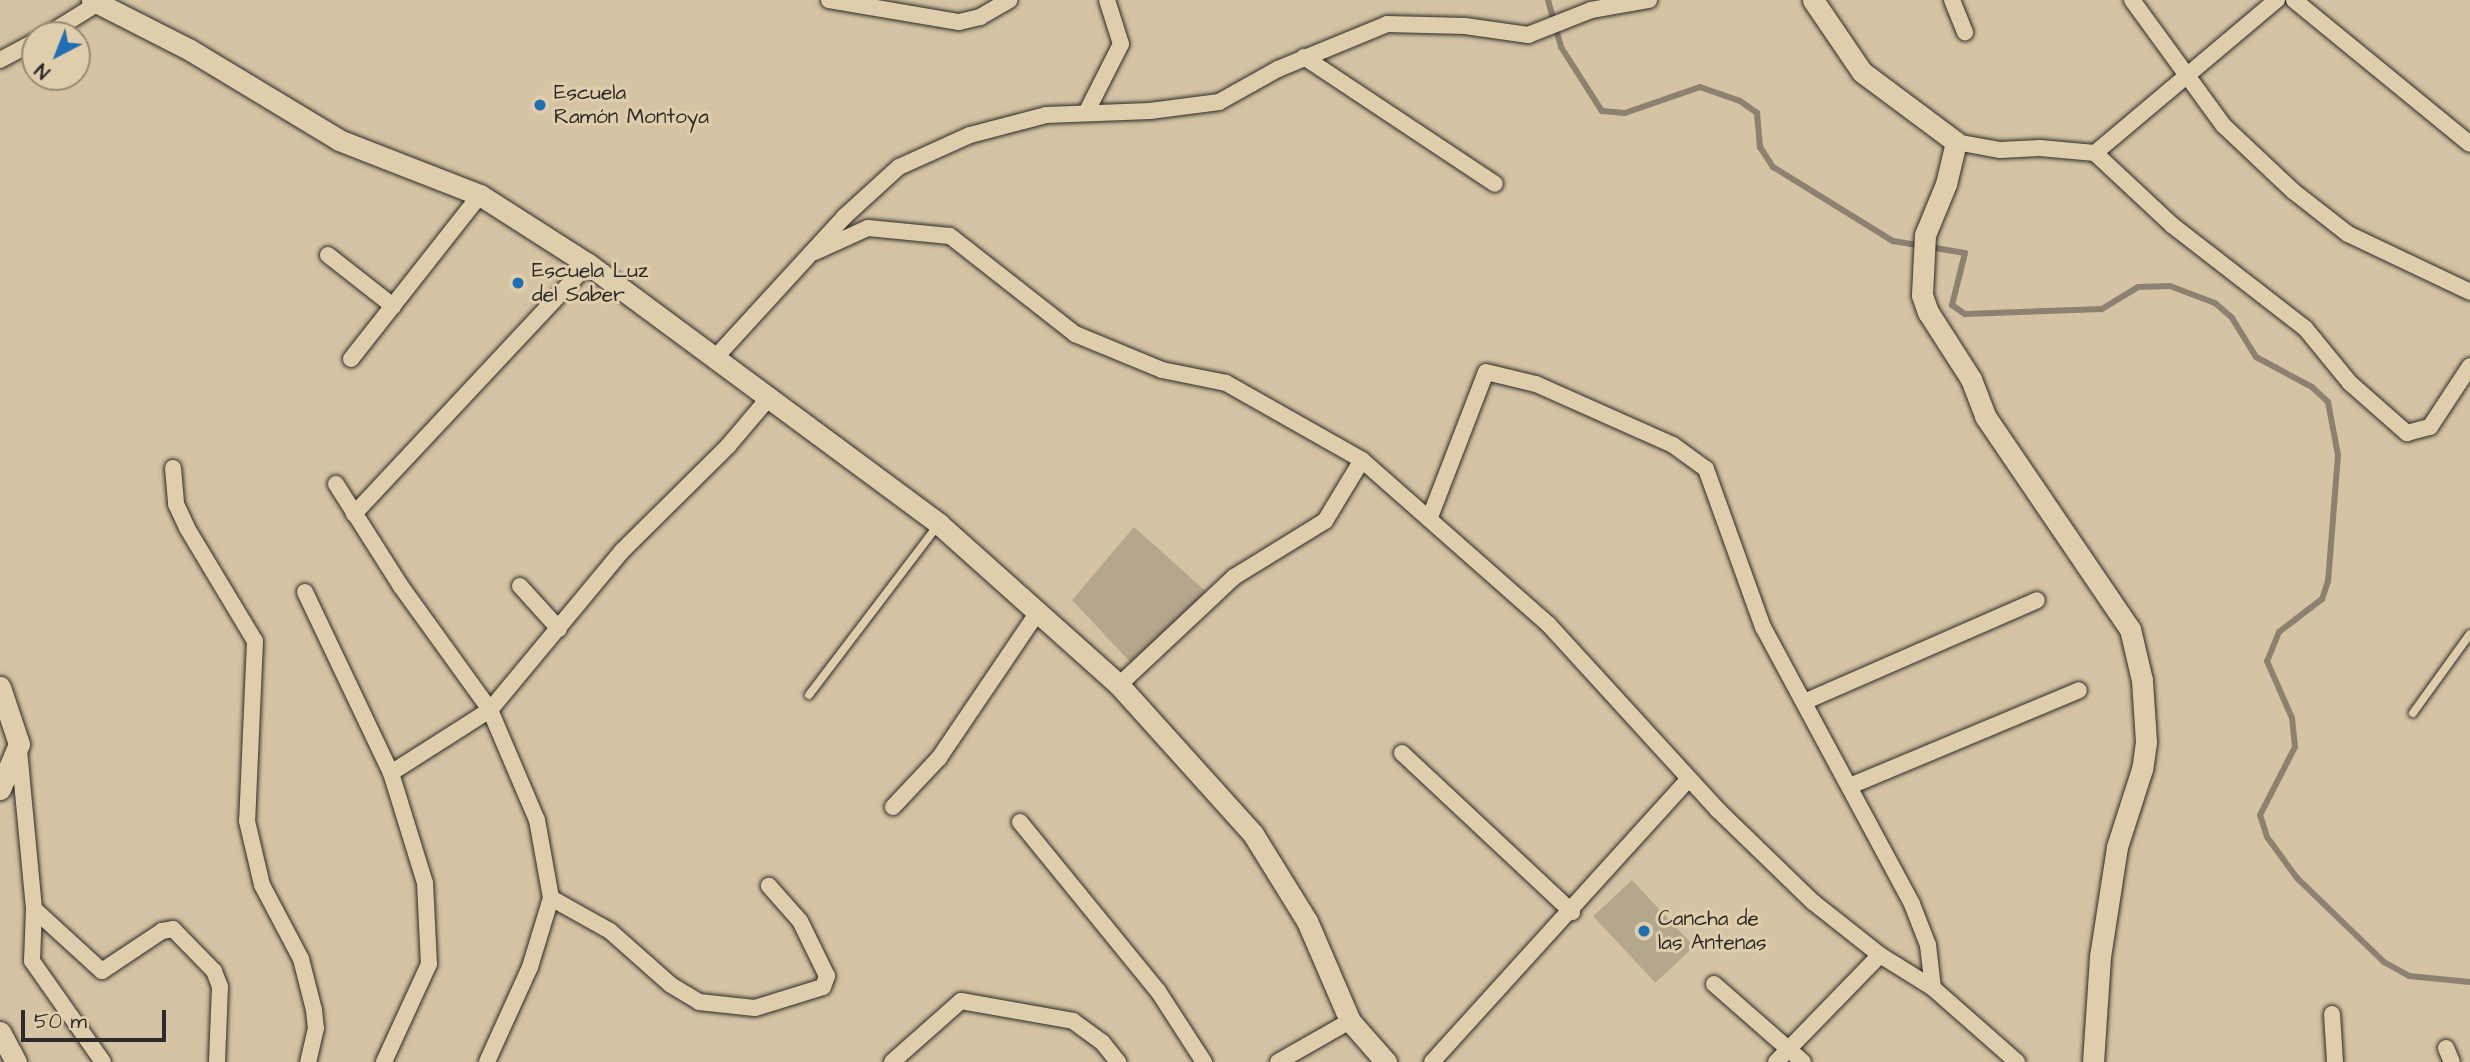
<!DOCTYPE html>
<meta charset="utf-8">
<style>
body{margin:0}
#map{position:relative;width:2470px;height:1062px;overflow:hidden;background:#d5c3a3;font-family:"Architects Daughter",sans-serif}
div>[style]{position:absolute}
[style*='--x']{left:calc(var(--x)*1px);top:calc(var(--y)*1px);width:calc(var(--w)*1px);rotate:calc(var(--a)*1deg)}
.green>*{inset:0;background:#b5a78d;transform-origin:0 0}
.stream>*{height:6px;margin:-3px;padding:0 3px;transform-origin:3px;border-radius:3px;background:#8d8271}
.roads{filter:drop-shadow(0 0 2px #2b2b2b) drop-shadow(0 0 2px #2b2b2b)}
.service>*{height:8px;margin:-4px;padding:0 4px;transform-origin:4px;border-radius:4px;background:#e0cdab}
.minor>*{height:16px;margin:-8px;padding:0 8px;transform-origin:8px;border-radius:8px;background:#e0cdab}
.tertiary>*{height:21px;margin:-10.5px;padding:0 10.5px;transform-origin:10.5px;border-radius:10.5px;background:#e0cdab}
.dots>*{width:19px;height:19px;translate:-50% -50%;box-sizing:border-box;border:4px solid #e0cdab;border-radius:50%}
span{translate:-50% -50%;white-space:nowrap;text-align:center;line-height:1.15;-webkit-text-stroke:6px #e0cdab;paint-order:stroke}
.poi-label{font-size:21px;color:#2b2b2b}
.left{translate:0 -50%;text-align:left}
.north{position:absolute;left:21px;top:21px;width:70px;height:70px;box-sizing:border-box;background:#e0cdab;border:2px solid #988c78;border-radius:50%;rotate:222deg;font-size:19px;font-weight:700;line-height:28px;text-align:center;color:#2b2b2b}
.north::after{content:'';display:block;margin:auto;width:24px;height:32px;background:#1f6fb2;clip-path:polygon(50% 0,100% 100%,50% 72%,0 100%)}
.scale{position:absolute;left:21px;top:1010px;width:145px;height:32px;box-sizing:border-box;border:4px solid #2b2b2b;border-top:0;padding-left:9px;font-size:21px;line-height:24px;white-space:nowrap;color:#2b2b2b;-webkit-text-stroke:5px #e0cdab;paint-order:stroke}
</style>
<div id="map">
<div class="green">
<i style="clip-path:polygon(1134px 527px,1209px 594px,1134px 666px,1072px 600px)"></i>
<i style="left:1632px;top:880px;width:91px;height:53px;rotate:47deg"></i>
</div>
<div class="stream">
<i style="--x:1548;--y:0;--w:49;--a:74.5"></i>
<i style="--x:1561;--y:47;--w:76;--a:57.4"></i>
<i style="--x:1602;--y:111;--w:23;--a:5"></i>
<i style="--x:1625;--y:113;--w:79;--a:-19.1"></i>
<i style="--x:1700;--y:87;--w:42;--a:19.3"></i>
<i style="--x:1740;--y:101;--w:21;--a:35"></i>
<i style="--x:1757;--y:113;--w:34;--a:85"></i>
<i style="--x:1760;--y:147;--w:24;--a:57"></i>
<i style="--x:1773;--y:167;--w:141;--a:31.7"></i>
<i style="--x:1893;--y:241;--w:73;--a:9.5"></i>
<i style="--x:1965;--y:253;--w:54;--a:104"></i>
<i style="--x:1952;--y:305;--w:16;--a:35"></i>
<i style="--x:1965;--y:314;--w:137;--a:-2.1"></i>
<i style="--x:2102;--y:309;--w:42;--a:-31.4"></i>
<i style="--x:2138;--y:287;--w:32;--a:-2"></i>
<i style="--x:2170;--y:286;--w:48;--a:20.7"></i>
<i style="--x:2215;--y:303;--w:23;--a:41"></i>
<i style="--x:2232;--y:318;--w:46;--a:58.4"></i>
<i style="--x:2256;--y:357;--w:64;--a:28.2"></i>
<i style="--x:2312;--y:387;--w:22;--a:43"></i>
<i style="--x:2328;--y:402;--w:54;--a:79.3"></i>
<i style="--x:2338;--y:455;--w:126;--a:94.5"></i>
<i style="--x:2328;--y:581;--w:19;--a:108"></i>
<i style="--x:2322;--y:599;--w:54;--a:142.5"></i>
<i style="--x:2279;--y:632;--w:31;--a:112"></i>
<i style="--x:2267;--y:661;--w:62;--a:66.3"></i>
<i style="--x:2292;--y:718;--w:29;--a:84"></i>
<i style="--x:2295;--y:747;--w:76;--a:117.2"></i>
<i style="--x:2260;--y:815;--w:23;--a:72"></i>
<i style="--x:2267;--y:837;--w:51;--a:53.8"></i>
<i style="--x:2297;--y:878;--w:121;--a:44"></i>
<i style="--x:2384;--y:962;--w:29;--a:29"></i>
<i style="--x:2409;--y:976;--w:61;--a:5.6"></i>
</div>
<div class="roads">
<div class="service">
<i style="--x:809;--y:695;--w:215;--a:-52.8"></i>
<i style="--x:2413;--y:713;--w:97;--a:-54.2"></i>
</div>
<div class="minor">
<i style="--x:829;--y:0;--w:132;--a:9.6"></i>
<i style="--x:959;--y:22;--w:22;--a:-13"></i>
<i style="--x:980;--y:17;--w:34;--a:-30"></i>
<i style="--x:1952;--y:0;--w:35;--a:68"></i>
<i style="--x:2132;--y:0;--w:155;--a:53.9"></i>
<i style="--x:2223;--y:125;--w:96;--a:43.3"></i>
<i style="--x:2293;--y:191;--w:70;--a:38"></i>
<i style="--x:2348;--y:234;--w:135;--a:25.4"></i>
<i style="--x:2294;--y:0;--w:227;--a:39.3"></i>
<i style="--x:47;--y:35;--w:66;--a:-32"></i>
<i style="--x:1304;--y:57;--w:229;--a:33.6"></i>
<i style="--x:0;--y:60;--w:40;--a:-28"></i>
<i style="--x:1086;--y:113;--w:77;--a:-63.1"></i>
<i style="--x:1121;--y:44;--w:46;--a:-107.7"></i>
<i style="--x:1956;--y:142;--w:45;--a:10.3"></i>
<i style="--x:2000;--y:150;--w:40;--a:-2.9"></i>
<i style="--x:2040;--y:148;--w:55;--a:5.2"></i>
<i style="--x:2095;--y:153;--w:238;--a:-40.1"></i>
<i style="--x:2095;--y:153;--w:105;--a:43.1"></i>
<i style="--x:2172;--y:225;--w:168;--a:37.8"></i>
<i style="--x:2305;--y:328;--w:71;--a:50.7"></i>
<i style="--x:2350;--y:383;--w:76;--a:41.3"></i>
<i style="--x:2407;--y:433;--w:24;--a:-15"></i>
<i style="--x:2430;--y:427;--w:73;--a:-56.7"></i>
<i style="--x:815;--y:252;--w:58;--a:-24.4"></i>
<i style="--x:868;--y:228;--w:82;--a:5.6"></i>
<i style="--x:950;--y:236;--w:159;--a:38.1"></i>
<i style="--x:1075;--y:334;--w:94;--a:22.5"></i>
<i style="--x:1162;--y:370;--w:65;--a:11.5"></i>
<i style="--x:1226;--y:383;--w:156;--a:29.5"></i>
<i style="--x:1362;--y:460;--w:249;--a:41.4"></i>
<i style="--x:1549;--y:625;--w:251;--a:47.6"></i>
<i style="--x:1718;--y:810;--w:132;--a:44.1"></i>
<i style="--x:1813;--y:902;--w:85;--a:38.3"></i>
<i style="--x:1880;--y:955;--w:62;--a:31.9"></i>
<i style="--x:1933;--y:988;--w:112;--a:41.4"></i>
<i style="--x:328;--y:255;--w:83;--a:38.1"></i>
<i style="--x:715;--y:358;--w:191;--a:-47.5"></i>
<i style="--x:844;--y:217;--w:74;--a:-42.3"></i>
<i style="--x:899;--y:167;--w:78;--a:-24.3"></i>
<i style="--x:970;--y:135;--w:79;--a:-14.7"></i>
<i style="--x:1046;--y:115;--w:104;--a:-2.2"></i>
<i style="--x:1150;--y:111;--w:70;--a:-7.4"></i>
<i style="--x:1219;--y:102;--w:68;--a:-29.2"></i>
<i style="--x:1278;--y:69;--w:118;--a:-22.4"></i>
<i style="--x:1387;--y:24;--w:78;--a:1.5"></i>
<i style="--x:1465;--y:26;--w:64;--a:8.1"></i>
<i style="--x:1528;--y:35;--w:68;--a:-21.6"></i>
<i style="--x:1591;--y:10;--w:59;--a:-9.8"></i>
<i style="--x:351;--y:359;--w:209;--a:-51.8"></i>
<i style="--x:173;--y:468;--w:36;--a:85"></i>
<i style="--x:176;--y:504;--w:26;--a:65"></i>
<i style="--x:187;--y:528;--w:132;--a:59"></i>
<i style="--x:255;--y:641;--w:180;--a:92.5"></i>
<i style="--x:247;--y:821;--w:66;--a:76.8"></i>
<i style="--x:262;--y:885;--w:84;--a:62.2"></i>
<i style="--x:301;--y:959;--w:53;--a:75.7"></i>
<i style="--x:314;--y:1010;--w:18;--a:84"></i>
<i style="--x:316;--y:1028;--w:35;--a:103"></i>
<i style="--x:336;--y:484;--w:120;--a:57.6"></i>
<i style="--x:400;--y:585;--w:154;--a:54.2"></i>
<i style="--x:490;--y:710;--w:120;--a:66.9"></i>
<i style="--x:537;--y:820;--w:79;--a:79.8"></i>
<i style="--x:551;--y:898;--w:72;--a:106.9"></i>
<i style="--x:530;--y:967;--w:104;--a:114.4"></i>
<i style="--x:354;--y:514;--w:342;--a:-46.9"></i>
<i style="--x:1430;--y:517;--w:155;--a:-68.9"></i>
<i style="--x:1486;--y:372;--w:51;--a:13.5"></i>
<i style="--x:1536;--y:384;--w:150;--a:24"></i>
<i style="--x:1673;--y:445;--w:41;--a:36"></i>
<i style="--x:1706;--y:469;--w:168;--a:70.2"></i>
<i style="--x:1763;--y:627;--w:315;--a:61.7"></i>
<i style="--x:1912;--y:904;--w:44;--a:68.7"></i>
<i style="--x:1928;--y:945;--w:43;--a:83.4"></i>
<i style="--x:520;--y:586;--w:58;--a:47.8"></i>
<i style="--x:305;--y:592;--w:200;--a:64.6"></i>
<i style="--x:391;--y:773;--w:115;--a:72.8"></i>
<i style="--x:425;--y:883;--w:81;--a:87.2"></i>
<i style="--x:429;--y:964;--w:108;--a:114.7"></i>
<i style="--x:1119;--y:685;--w:158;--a:-43.2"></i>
<i style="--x:1234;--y:577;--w:107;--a:-31.6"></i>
<i style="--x:1325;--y:521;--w:71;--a:-58.8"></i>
<i style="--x:1804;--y:702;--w:254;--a:-23.6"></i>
<i style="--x:19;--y:750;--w:160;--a:84.6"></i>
<i style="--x:34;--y:909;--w:52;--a:92.2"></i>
<i style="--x:32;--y:961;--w:123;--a:54.9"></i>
<i style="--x:1402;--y:753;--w:233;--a:43.1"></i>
<i style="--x:391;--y:773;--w:117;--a:-32.5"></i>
<i style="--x:490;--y:710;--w:205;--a:-50.3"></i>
<i style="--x:621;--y:552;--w:151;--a:-44.7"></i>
<i style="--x:728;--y:446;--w:60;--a:-49.7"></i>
<i style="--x:1850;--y:786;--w:248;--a:-22.7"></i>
<i style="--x:893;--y:807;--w:67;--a:-46.8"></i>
<i style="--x:939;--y:758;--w:176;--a:-55.9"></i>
<i style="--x:1020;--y:822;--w:218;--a:50.8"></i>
<i style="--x:1158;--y:991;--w:85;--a:57.1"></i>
<i style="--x:551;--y:898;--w:68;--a:29.2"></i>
<i style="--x:610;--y:931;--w:81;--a:41.5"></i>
<i style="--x:671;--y:985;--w:33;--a:31"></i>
<i style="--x:699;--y:1002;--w:56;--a:6.1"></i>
<i style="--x:755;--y:1008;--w:71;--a:-17.2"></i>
<i style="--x:823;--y:987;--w:12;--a:-70"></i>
<i style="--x:827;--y:976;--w:61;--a:-116.1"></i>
<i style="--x:800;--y:921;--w:47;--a:-131.5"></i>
<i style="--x:34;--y:909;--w:92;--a:42.4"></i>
<i style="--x:102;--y:971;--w:72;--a:-33.7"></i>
<i style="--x:162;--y:931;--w:11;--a:-10"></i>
<i style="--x:173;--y:929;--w:59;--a:45.7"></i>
<i style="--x:214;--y:971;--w:17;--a:69"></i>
<i style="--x:220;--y:987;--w:75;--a:92.3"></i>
<i style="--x:1714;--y:984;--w:118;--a:41.2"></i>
<i style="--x:2332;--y:1014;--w:48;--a:86.4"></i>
<i style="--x:2446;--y:1048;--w:15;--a:67"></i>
<i style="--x:892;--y:1062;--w:92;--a:-41.5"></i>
<i style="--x:961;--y:1001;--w:114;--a:10.1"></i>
<i style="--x:1073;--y:1021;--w:36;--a:36"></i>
<i style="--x:1102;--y:1042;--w:26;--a:51"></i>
<i style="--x:1278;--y:1062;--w:83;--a:-29.7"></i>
<i style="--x:1432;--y:1062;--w:382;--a:-47.8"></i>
<i style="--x:1776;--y:1062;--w:149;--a:-45.8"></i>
</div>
<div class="tertiary">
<i style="--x:92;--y:0;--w:110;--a:27"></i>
<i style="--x:190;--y:50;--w:174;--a:31.1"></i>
<i style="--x:339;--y:140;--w:151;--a:21.3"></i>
<i style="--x:480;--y:195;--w:128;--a:32.6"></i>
<i style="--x:588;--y:264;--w:437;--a:36.5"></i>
<i style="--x:939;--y:524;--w:241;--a:41.8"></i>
<i style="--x:1119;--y:685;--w:200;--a:48"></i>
<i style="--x:1253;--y:834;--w:102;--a:58.2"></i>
<i style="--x:1307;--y:921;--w:109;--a:66.7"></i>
<i style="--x:1350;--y:1021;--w:55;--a:48.7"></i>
<i style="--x:1813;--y:0;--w:87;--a:55.8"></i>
<i style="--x:1862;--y:72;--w:117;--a:36.7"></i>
<i style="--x:1956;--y:142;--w:43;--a:103.4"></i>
<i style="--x:1946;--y:184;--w:55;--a:112.4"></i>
<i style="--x:1925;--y:235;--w:60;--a:92.9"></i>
<i style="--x:1922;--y:295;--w:18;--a:71"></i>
<i style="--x:1928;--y:312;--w:80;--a:57.3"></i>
<i style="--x:1971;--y:379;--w:40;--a:69"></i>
<i style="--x:1985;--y:416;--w:258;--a:55.8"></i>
<i style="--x:2130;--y:629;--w:52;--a:76.8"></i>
<i style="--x:2142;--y:680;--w:62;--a:86.3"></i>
<i style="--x:2146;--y:742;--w:27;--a:98"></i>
<i style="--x:2142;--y:769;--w:82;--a:107.8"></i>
<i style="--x:2117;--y:847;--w:111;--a:98.8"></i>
<i style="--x:2100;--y:957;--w:105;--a:93.8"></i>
<i style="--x:0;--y:687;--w:60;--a:71.6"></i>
<i style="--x:19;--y:744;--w:49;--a:112.9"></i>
<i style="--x:0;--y:1032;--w:34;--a:62"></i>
</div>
</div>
<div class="dots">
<i style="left:540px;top:105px;background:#1f6fb2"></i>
<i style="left:518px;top:283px;background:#1f6fb2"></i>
<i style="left:1644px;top:931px;background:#1f6fb2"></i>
</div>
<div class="poi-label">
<span class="left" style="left:554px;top:105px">Escuela<br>Ramón Montoya</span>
<span class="left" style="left:532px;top:283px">Escuela Luz<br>del Saber</span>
<span class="left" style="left:1658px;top:931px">Cancha de<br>las Antenas</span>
</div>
<div class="north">N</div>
<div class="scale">50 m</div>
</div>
